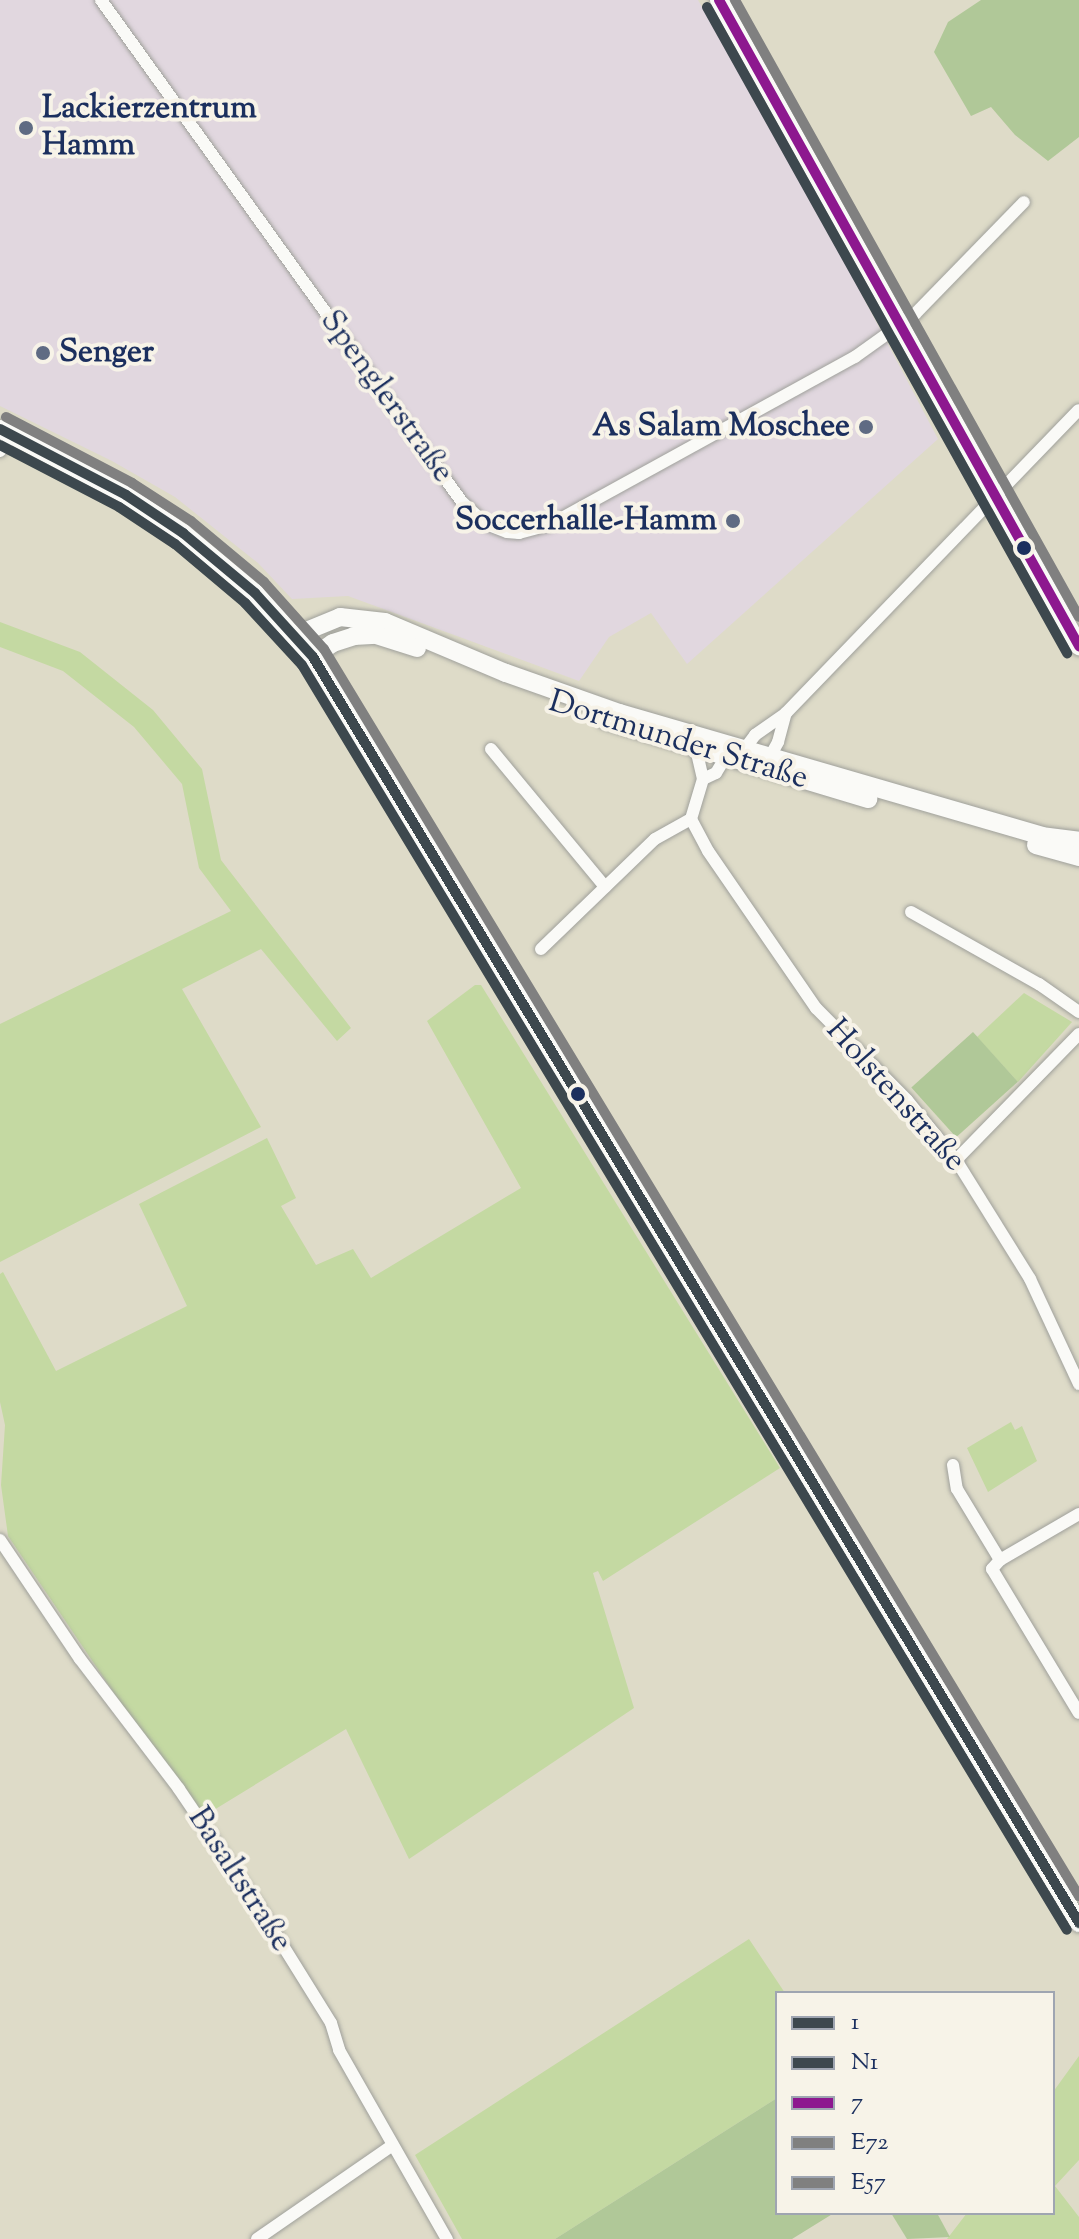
<!DOCTYPE html>
<meta charset="utf-8">
<style>
body{margin:0}
#map{position:relative;width:1079px;height:2239px;overflow:hidden;background:#dedbc8;font-family:"Sorts Mill Goudy",serif}
div>[style]{position:absolute}
[style*='--x']{left:calc(var(--x)*1px);top:calc(var(--y)*1px);width:calc(var(--w)*1px);rotate:calc(var(--a)*1deg)}
.built>*{inset:0;background:#e1d7df}
.green>*{inset:0;background:#c4d9a2}
.forest>*{inset:0;background:#b0c898;transform-origin:0 0}
.roads{filter:drop-shadow(0 0 2px #9fa09b) drop-shadow(0 0 2px #9fa09b)}
.street>*{height:12px;margin:-6px;padding:0 6px;transform-origin:6px;border-radius:6px;background:#fafaf7}
.secondary>*{height:18px;margin:-9px;padding:0 9px;transform-origin:9px;border-radius:9px;background:#fafaf7}
.bus-1>*{height:10px;margin:-5px;padding:0 5px;transform-origin:5px;border-radius:5px;background:#3d484e}
.bus-2>*{height:10px;margin:-5px;padding:0 5px;transform-origin:5px;border-radius:5px;background:#3d484e}
.bus-3>*{height:10px;margin:-5px;padding:0 5px;transform-origin:5px;border-radius:5px;background:#8d188f}
.bus-4>*{height:10px;margin:-5px;padding:0 5px;transform-origin:5px;border-radius:5px;background:#808080}
.bus-5>*{height:10px;margin:-5px;padding:0 5px;transform-origin:5px;border-radius:5px;background:#808080}
.dots>*{width:22px;height:22px;translate:-50% -50%;box-sizing:border-box;border:4px solid #f7f3e8;border-radius:50%}
span{translate:-50% -50%;white-space:nowrap;text-align:center;line-height:1.15;-webkit-text-stroke:8px #f7f3e8;paint-order:stroke}
.poi-label{font-size:32px;color:#1b2f5e;font-weight:700}
.left{translate:0 -50%;text-align:left}
.right{translate:-100% -50%;text-align:right}
.street-label{font-size:32px;color:#1b2f5e}
.legend{position:absolute;left:775px;top:1991px;width:280px;height:224px;box-sizing:border-box;background:#f7f3e8;border:2px solid #9fa5b1;margin:0;padding:10px 14px;list-style:none;font-size:24px;color:#1b2f5e}
.legend li{display:flex;align-items:center;gap:16px;height:40px}
.legend b{width:40px;border:2px solid #9fa5b1}
</style>
<div id="map">
<div class="built">
<i style="clip-path:polygon(0 0,698px 0,826px 227px,938px 439px,687px 664px,651px 613px,609px 637px,579px 681px,348px 596px,292px 599px,258px 563px,175px 497px,112px 461px,0 406px)"></i>
</div>
<div class="green">
<i style="clip-path:polygon(0 622px,80px 652px,153px 710px,202px 769px,221px 860px,351px 1028px,337px 1041px,261px 949px,182px 989px,261px 1127px,0 1262px,0 1024px,231px 911px,199px 868px,182px 784px,134px 727px,63px 671px,0 647px)"></i>
<i style="clip-path:polygon(475px 985px,481px 985px,780px 1468px,603px 1581px,598px 1571px,593px 1573px,634px 1708px,409px 1859px,346px 1729px,204px 1816px,120px 1702px,8px 1536px,1px 1485px,5px 1425px,0 1402px,0 1274px,3px 1272px,56px 1371px,187px 1306px,139px 1204px,267px 1138px,296px 1198px,281px 1206px,316px 1265px,353px 1249px,371px 1278px,521px 1188px,427px 1021px)"></i>
<i style="clip-path:polygon(1024px 993px,1072px 1022px,1018px 1082px,977px 1037px)"></i>
<i style="clip-path:polygon(1011px 1422px,1015px 1430px,1022px 1426px,1037px 1461px,988px 1492px,967px 1448px)"></i>
<i style="clip-path:polygon(749px 1939px,785px 1993px,777px 1993px,777px 2098px,555px 2239px,462px 2239px,415px 2155px)"></i>
<i style="clip-path:polygon(1079px 2056px,1079px 2160px,1055px 2186px,1079px 2217px,1079px 2239px,947px 2239px,967px 2213px,1053px 2213px,1053px 2092px)"></i>
</div>
<div class="forest">
<i style="clip-path:polygon(981px 0,1079px 0,1079px 137px,1048px 161px,1015px 135px,991px 107px,971px 116px,934px 52px,948px 22px)"></i>
<i style="left:973px;top:1032px;width:67px;height:83px;rotate:48deg"></i>
<i style="clip-path:polygon(777px 2098px,777px 2213px,834px 2213px,792px 2239px,555px 2239px)"></i>
<i style="clip-path:polygon(891px 2213px,937px 2213px,950px 2237px,907px 2239px)"></i>
</div>
<div class="roads">
<div class="street">
<i style="--x:101;--y:0;--w:618;--a:54.28"></i>
<i style="--x:462;--y:502;--w:33;--a:43"></i>
<i style="--x:486;--y:524;--w:22;--a:21"></i>
<i style="--x:507;--y:532;--w:12;--a:5"></i>
<i style="--x:519;--y:533;--w:31;--a:-15"></i>
<i style="--x:549;--y:525;--w:349;--a:-28.8"></i>
<i style="--x:855;--y:357;--w:74;--a:-35.6"></i>
<i style="--x:915;--y:314;--w:156;--a:-45.8"></i>
<i style="--x:0;--y:451;--w:21;--a:-51"></i>
<i style="--x:491;--y:749;--w:179;--a:50.4"></i>
<i style="--x:740;--y:755;--w:25;--a:-53"></i>
<i style="--x:755;--y:735;--w:38;--a:-35"></i>
<i style="--x:786;--y:713;--w:421;--a:-46"></i>
<i style="--x:767;--y:762;--w:23;--a:-61"></i>
<i style="--x:778;--y:742;--w:30;--a:-75"></i>
<i style="--x:703;--y:779;--w:14;--a:-25"></i>
<i style="--x:716;--y:773;--w:17;--a:-59"></i>
<i style="--x:691;--y:819;--w:36;--a:62"></i>
<i style="--x:708;--y:851;--w:191;--a:55.5"></i>
<i style="--x:816;--y:1008;--w:129;--a:45.3"></i>
<i style="--x:907;--y:1100;--w:77;--a:50.8"></i>
<i style="--x:956;--y:1160;--w:140;--a:58.1"></i>
<i style="--x:1030;--y:1279;--w:116;--a:65"></i>
<i style="--x:911;--y:912;--w:147;--a:29.4"></i>
<i style="--x:1039;--y:984;--w:49;--a:35"></i>
<i style="--x:541;--y:949;--w:158;--a:-44"></i>
<i style="--x:655;--y:839;--w:41;--a:-29.1"></i>
<i style="--x:691;--y:819;--w:42;--a:-73.3"></i>
<i style="--x:703;--y:779;--w:32;--a:-103"></i>
<i style="--x:956;--y:1160;--w:176;--a:-45.7"></i>
<i style="--x:953;--y:1465;--w:24;--a:81"></i>
<i style="--x:957;--y:1489;--w:83;--a:58.8"></i>
<i style="--x:1079;--y:1514;--w:91;--a:149.8"></i>
<i style="--x:1000;--y:1560;--w:12;--a:132"></i>
<i style="--x:992;--y:1569;--w:168;--a:58.9"></i>
<i style="--x:0;--y:1540;--w:143;--a:56.1"></i>
<i style="--x:80;--y:1659;--w:163;--a:52.7"></i>
<i style="--x:179;--y:1789;--w:139;--a:55.9"></i>
<i style="--x:257;--y:1904;--w:140;--a:58.1"></i>
<i style="--x:331;--y:2023;--w:28;--a:73"></i>
<i style="--x:339;--y:2050;--w:218;--a:60.3"></i>
<i style="--x:257;--y:2239;--w:165;--a:-34.7"></i>
</div>
<div class="secondary">
<i style="--x:719;--y:0;--w:740;--a:60.87"></i>
<i style="--x:0;--y:429;--w:142;--a:27.6"></i>
<i style="--x:126;--y:495;--w:69;--a:33.7"></i>
<i style="--x:183;--y:533;--w:94;--a:39.8"></i>
<i style="--x:255;--y:593;--w:86;--a:47.8"></i>
<i style="--x:313;--y:657;--w:1480;--a:58.82"></i>
<i style="--x:294;--y:636;--w:50;--a:-22.4"></i>
<i style="--x:340;--y:617;--w:45;--a:6.3"></i>
<i style="--x:385;--y:622;--w:131;--a:22.9"></i>
<i style="--x:506;--y:673;--w:120;--a:19.5"></i>
<i style="--x:619;--y:713;--w:440;--a:16.2"></i>
<i style="--x:1041;--y:836;--w:38;--a:7"></i>
<i style="--x:313;--y:657;--w:24;--a:-35"></i>
<i style="--x:333;--y:643;--w:22;--a:-18"></i>
<i style="--x:354;--y:636;--w:22;--a:-3"></i>
<i style="--x:376;--y:635;--w:43;--a:17.6"></i>
<i style="--x:605;--y:720;--w:275;--a:16.7"></i>
<i style="--x:1036;--y:845;--w:45;--a:15.6"></i>
</div>
</div>
<div class="bus-1">
<i style="--x:0;--y:429;--w:142;--a:27.6"></i>
<i style="--x:126;--y:495;--w:69;--a:33.7"></i>
<i style="--x:183;--y:533;--w:94;--a:39.8"></i>
<i style="--x:255;--y:593;--w:86;--a:47.8"></i>
<i style="--x:313;--y:657;--w:1480;--a:58.82"></i>
</div>
<div class="bus-2">
<i style="--x:707;--y:7;--w:740;--a:60.87"></i>
<i style="--x:0;--y:445;--w:134;--a:27.5"></i>
<i style="--x:119;--y:507;--w:67;--a:33.5"></i>
<i style="--x:175;--y:544;--w:92;--a:40.1"></i>
<i style="--x:245;--y:603;--w:84;--a:47.4"></i>
<i style="--x:302;--y:665;--w:1478;--a:58.84"></i>
</div>
<div class="bus-3">
<i style="--x:719;--y:0;--w:740;--a:60.87"></i>
</div>
<div class="bus-4">
<i style="--x:6;--y:417;--w:142;--a:27.6"></i>
<i style="--x:132;--y:483;--w:70;--a:32.8"></i>
<i style="--x:191;--y:521;--w:95;--a:39.9"></i>
<i style="--x:264;--y:582;--w:90;--a:48.2"></i>
<i style="--x:324;--y:649;--w:1458;--a:58.81"></i>
</div>
<div class="bus-5">
<i style="--x:735;--y:0;--w:706;--a:60.86"></i>
</div>
<div class="dots">
<i style="left:26px;top:128px;background:#5f6b83"></i>
<i style="left:43px;top:353px;background:#5f6b83"></i>
<i style="left:866px;top:427px;background:#5f6b83"></i>
<i style="left:733px;top:521px;background:#5f6b83"></i>
<i style="left:1024px;top:548px;background:#1b2f5e"></i>
<i style="left:578px;top:1094px;background:#1b2f5e"></i>
</div>
<div class="poi-label">
<span class="left" style="left:42px;top:128px">Lackierzentrum<br>Hamm</span>
<span class="left" style="left:59px;top:353px">Senger</span>
<span class="right" style="left:850px;top:427px">As Salam Moschee</span>
<span class="right" style="left:717px;top:521px">Soccerhalle-Hamm</span>
</div>
<div class="street-label">
<span style="left:386px;top:397px;rotate:54deg">Spenglerstraße</span>
<span style="left:678px;top:741px;rotate:17deg">Dortmunder Straße</span>
<span style="left:895px;top:1096px;rotate:48deg">Holstenstraße</span>
<span style="left:239px;top:1880px;rotate:57deg">Basaltstraße</span>
</div>
<ul class="legend">
<li><b style="height:10px;background:#3d484e"></b>1</li>
<li><b style="height:10px;background:#3d484e"></b>N1</li>
<li><b style="height:10px;background:#8d188f"></b>7</li>
<li><b style="height:10px;background:#808080"></b>E72</li>
<li><b style="height:10px;background:#808080"></b>E57</li>
</ul>
</div>
